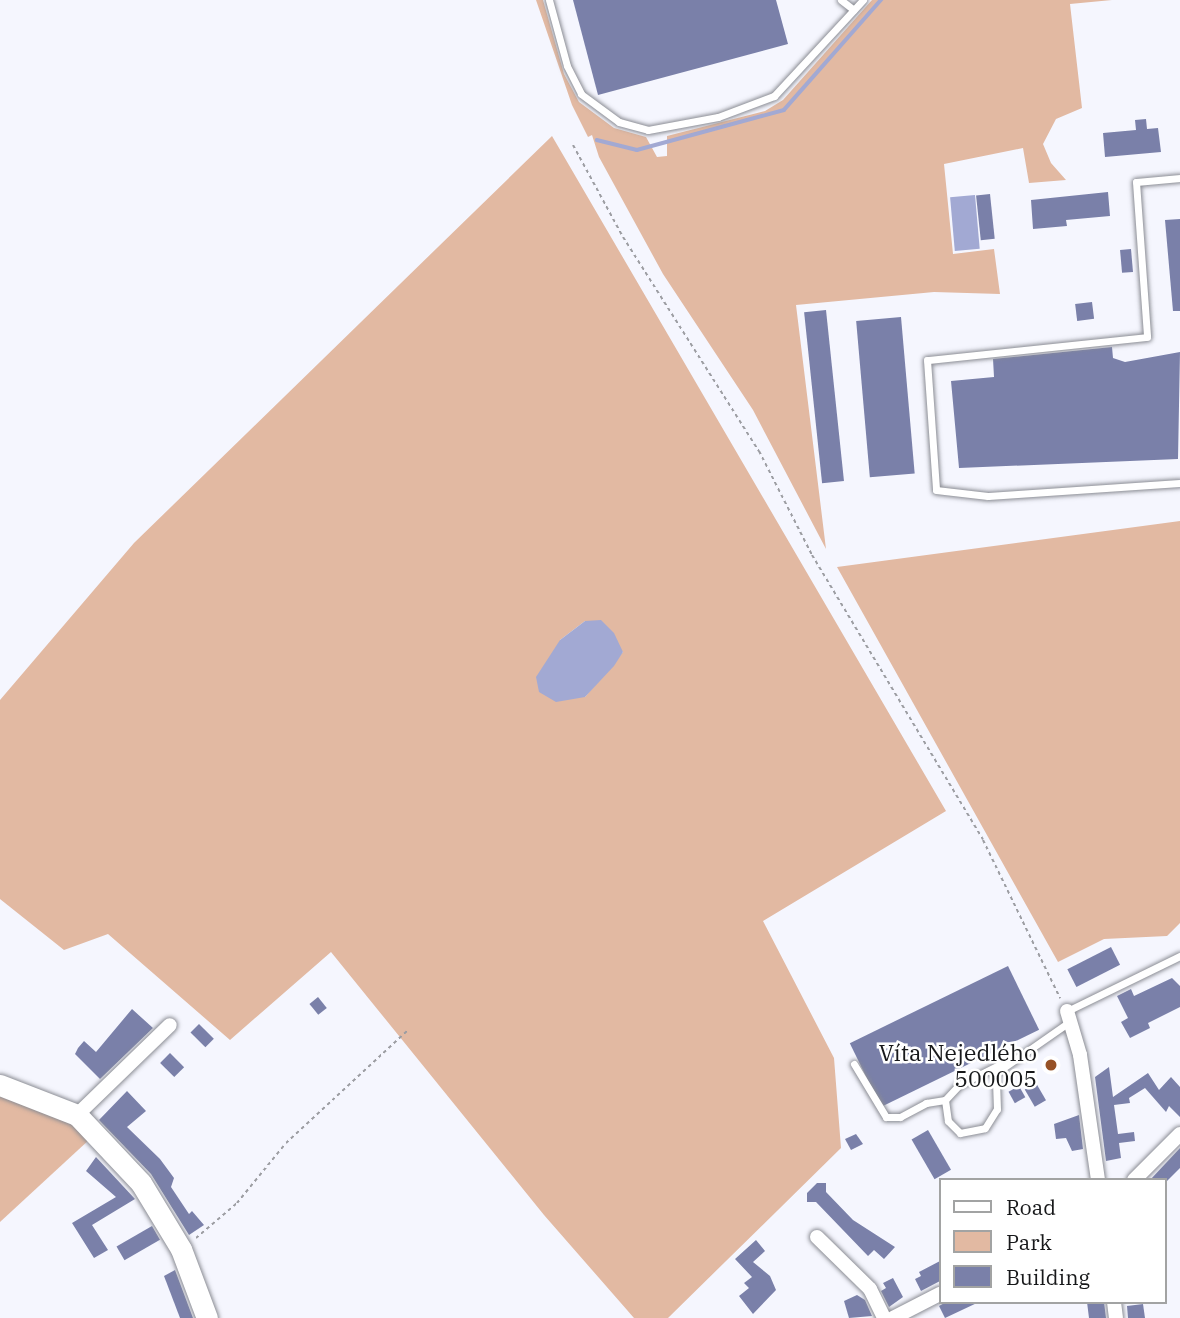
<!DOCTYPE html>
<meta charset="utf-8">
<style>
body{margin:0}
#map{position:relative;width:1180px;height:1318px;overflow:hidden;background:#f5f6fe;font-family:"IBM Plex Serif",serif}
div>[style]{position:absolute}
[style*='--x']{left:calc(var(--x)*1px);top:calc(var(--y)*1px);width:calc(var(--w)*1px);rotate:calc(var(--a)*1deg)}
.green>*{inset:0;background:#e2b9a2}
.water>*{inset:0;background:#a2a9d3;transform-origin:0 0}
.stream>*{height:3.5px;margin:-1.75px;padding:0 1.75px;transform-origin:1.75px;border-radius:1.75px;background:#a2a9d3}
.building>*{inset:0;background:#7a80a9;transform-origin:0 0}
.path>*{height:2px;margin-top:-1px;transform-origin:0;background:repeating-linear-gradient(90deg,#9c9da2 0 3.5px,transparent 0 7px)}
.roads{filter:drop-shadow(0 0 2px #8b8d94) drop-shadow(0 0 2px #8b8d94)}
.lane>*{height:7px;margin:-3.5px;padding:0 3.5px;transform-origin:3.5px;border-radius:3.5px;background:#fff}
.street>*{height:14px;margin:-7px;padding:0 7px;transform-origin:7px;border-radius:7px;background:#fff}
.secondary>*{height:21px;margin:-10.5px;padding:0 10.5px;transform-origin:10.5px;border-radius:10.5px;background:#fff}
.dots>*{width:19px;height:19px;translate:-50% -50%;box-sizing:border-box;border:4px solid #fff;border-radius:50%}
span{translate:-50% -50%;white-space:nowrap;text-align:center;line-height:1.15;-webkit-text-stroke:5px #fff;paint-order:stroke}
.poi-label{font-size:23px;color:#17181a}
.right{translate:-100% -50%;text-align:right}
.legend{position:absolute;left:939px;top:1178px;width:228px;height:126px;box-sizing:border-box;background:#fff;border:2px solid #a2a3a3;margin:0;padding:9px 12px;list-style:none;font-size:21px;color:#17181a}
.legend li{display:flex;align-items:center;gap:14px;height:35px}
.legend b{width:35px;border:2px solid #a2a3a3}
</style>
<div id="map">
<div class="green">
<i style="clip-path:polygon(536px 0,543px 0,564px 74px,579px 102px,614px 128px,646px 137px,657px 157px,667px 156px,667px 136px,765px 111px,783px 100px,872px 0,1112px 0,1070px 4px,1082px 108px,1056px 119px,1043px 144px,1051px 163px,1066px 180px,1029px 183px,1023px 148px,944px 164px,953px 254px,994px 249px,1000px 294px,934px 292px,796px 305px,826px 549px,753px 410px,663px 274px,599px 157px,592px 135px,588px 137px,572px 105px)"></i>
<i style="clip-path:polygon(evenodd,552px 136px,946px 811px,763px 921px,834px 1058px,841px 1148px,668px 1318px,634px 1318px,544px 1215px,331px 952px,230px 1040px,108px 934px,64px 950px,0 899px,0 700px,134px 543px,552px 136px,585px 621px,623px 652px,585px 697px,560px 640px,585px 621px)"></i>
<i style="clip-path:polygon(1180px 521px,1180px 923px,1167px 936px,1104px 939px,1058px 962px,837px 567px)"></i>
<i style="clip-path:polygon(0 1091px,76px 1117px,90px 1139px,0 1222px)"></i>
</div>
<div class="water">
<i style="left:975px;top:195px;width:54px;height:25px;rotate:85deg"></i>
<i style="clip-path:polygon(601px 620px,614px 633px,623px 652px,614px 666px,585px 697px,556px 702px,539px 692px,536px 677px,560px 640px,585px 621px)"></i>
</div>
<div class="stream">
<i style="--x:597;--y:140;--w:41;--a:14"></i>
<i style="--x:637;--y:150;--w:152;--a:-15.2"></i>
<i style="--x:784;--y:110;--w:147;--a:-48.6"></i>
</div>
<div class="building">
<i style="clip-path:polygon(573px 0,776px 0,788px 44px,598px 95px)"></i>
<i style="clip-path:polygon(1146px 119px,1147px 129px,1158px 128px,1161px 152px,1105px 157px,1103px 133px,1136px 130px,1135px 120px)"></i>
<i style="clip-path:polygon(1108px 192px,1110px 216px,1066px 220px,1067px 226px,1033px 229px,1031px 200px)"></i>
<i style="left:990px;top:194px;width:45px;height:14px;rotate:84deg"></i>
<i style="clip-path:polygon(1180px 219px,1180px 311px,1173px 311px,1165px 220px)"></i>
<i style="left:1131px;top:249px;width:23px;height:11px;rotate:85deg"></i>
<i style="left:1092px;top:302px;width:17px;height:17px;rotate:83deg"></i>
<i style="left:826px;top:310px;width:172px;height:22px;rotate:84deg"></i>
<i style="left:901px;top:317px;width:157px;height:45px;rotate:85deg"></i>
<i style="clip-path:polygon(1112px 347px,1113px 358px,1125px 362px,1180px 352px,1178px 459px,959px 468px,951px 381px,994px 377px,993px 359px)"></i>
<i style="left:1111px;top:947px;width:20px;height:49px;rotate:63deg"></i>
<i style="left:1008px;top:966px;width:71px;height:176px;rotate:64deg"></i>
<i style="clip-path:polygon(1172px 978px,1180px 986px,1180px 1007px,1148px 1023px,1150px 1028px,1130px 1038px,1121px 1022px,1128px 1018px,1117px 996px,1131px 989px,1134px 996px)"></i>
<i style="left:318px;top:997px;width:14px;height:11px;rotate:51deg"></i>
<i style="clip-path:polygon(132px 1009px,153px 1028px,100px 1079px,75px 1054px,78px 1048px,84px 1041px,96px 1052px)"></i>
<i style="left:199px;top:1024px;width:21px;height:12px;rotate:45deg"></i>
<i style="left:170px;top:1053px;width:20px;height:14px;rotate:45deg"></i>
<i style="clip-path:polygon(1109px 1067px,1113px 1097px,1148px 1073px,1159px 1090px,1171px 1077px,1180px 1087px,1180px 1117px,1169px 1106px,1166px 1112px,1145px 1088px,1129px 1098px,1130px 1103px,1114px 1105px,1118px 1134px,1134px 1132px,1135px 1141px,1119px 1143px,1121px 1158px,1106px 1161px,1095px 1077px)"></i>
<i style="left:1036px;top:1083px;width:20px;height:13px;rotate:60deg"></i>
<i style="left:1019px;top:1086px;width:13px;height:12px;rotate:61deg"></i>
<i style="clip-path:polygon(127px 1091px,146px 1111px,127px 1127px,160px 1159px,174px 1178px,171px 1187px,189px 1214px,192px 1211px,204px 1225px,189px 1235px,151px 1174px,99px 1120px)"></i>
<i style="clip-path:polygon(1079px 1115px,1083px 1149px,1072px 1151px,1066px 1138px,1056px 1139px,1054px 1124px)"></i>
<i style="left:928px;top:1130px;width:46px;height:19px;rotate:60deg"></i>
<i style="clip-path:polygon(856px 1134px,863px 1144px,851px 1150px,845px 1139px)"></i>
<i style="clip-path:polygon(1180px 1148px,1180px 1168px,1167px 1181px,1150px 1180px)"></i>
<i style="clip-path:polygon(96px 1157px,135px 1199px,92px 1225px,108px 1250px,94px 1258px,72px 1223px,116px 1197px,86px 1171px)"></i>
<i style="clip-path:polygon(817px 1183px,826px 1183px,826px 1192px,853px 1220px,895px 1247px,884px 1259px,874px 1250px,868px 1256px,816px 1202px,807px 1202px,807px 1193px)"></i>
<i style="left:152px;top:1226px;width:16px;height:41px;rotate:60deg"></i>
<i style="clip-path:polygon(756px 1240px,765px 1251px,753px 1262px,770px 1276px,776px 1290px,753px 1314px,739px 1296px,749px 1288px,744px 1283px,752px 1277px,735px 1259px)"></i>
<i style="clip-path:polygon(940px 1261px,940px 1281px,921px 1291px,915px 1279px,921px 1276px,919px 1272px)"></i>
<i style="clip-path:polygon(175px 1270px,193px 1318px,180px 1318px,164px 1276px)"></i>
<i style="clip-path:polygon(893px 1278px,903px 1297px,889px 1307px,881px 1291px,886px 1288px,883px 1283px)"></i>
<i style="clip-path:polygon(857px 1295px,865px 1300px,872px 1316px,849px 1318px,844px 1301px)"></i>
<i style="clip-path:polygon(946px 1302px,979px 1302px,945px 1318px,939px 1306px)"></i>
<i style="clip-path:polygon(1087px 1302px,1104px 1302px,1106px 1318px,1089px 1318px)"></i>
<i style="clip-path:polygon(1143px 1304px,1145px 1318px,1128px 1318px,1127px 1306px)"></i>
</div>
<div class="path">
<i style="--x:573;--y:145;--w:105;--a:61.5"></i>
<i style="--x:623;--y:237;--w:254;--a:57.6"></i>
<i style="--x:759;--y:451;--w:117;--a:63"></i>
<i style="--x:812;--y:555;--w:332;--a:59"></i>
<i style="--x:983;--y:840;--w:176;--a:64"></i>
<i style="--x:196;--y:1238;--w:54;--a:-40.5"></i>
<i style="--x:237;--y:1203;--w:77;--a:-50.8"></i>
<i style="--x:286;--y:1143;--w:166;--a:-42.8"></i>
</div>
<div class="roads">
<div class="lane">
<i style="--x:549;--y:0;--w:68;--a:74.7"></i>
<i style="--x:567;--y:66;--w:31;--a:63"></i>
<i style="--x:581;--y:94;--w:47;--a:36.4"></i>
<i style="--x:619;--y:122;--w:30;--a:15"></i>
<i style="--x:648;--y:130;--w:71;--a:-10.5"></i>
<i style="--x:718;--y:117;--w:60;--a:-20.6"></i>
<i style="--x:774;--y:96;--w:131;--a:-47.2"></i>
<i style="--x:841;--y:0;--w:16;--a:38"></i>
<i style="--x:1180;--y:178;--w:44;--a:174.8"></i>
<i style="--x:1136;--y:182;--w:155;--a:85.9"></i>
<i style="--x:1147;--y:337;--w:221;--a:174"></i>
<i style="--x:927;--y:360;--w:130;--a:86"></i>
<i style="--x:936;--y:490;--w:52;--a:6.6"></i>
<i style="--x:988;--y:496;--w:192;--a:-3.9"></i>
<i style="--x:1067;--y:1011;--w:126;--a:-26"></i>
<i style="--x:1013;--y:1058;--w:60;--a:153.4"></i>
<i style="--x:959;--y:1085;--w:21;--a:133"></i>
<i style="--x:945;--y:1100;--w:21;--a:82"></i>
<i style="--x:948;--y:1121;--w:17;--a:45"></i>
<i style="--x:960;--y:1133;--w:25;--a:-11"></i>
<i style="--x:985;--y:1128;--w:22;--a:-58"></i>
<i style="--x:997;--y:1109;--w:36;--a:-92"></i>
<i style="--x:996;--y:1073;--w:89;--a:-34.9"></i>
<i style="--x:854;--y:1064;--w:62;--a:58.9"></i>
<i style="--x:886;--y:1117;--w:14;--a:0"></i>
<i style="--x:900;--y:1117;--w:30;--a:-28"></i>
<i style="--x:926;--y:1103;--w:19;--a:-9"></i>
</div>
<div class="street">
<i style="--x:1067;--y:1011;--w:46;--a:73.5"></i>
<i style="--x:1080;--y:1055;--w:126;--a:81.8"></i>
<i style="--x:77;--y:1115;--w:129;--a:-44.1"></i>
<i style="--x:1134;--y:1180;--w:65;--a:-45"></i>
<i style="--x:817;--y:1237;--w:74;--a:44.5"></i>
<i style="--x:870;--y:1289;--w:32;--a:64"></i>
<i style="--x:1114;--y:1302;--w:16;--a:83"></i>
<i style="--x:893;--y:1318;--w:53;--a:-27.1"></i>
</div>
<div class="secondary">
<i style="--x:0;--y:1085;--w:83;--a:21.3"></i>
<i style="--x:77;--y:1115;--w:93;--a:46.7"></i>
<i style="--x:141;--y:1183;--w:77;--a:58.8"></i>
<i style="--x:181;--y:1249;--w:74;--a:69.4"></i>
</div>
</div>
<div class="dots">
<i style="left:1051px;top:1065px;background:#975226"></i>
</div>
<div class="poi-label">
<span class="right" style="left:1037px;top:1065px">Víta Nejedlého<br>500005</span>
</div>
<ul class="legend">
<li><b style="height:9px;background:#fff"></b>Road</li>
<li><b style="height:19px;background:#e2b9a2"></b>Park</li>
<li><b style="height:19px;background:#7a80a9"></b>Building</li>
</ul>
</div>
